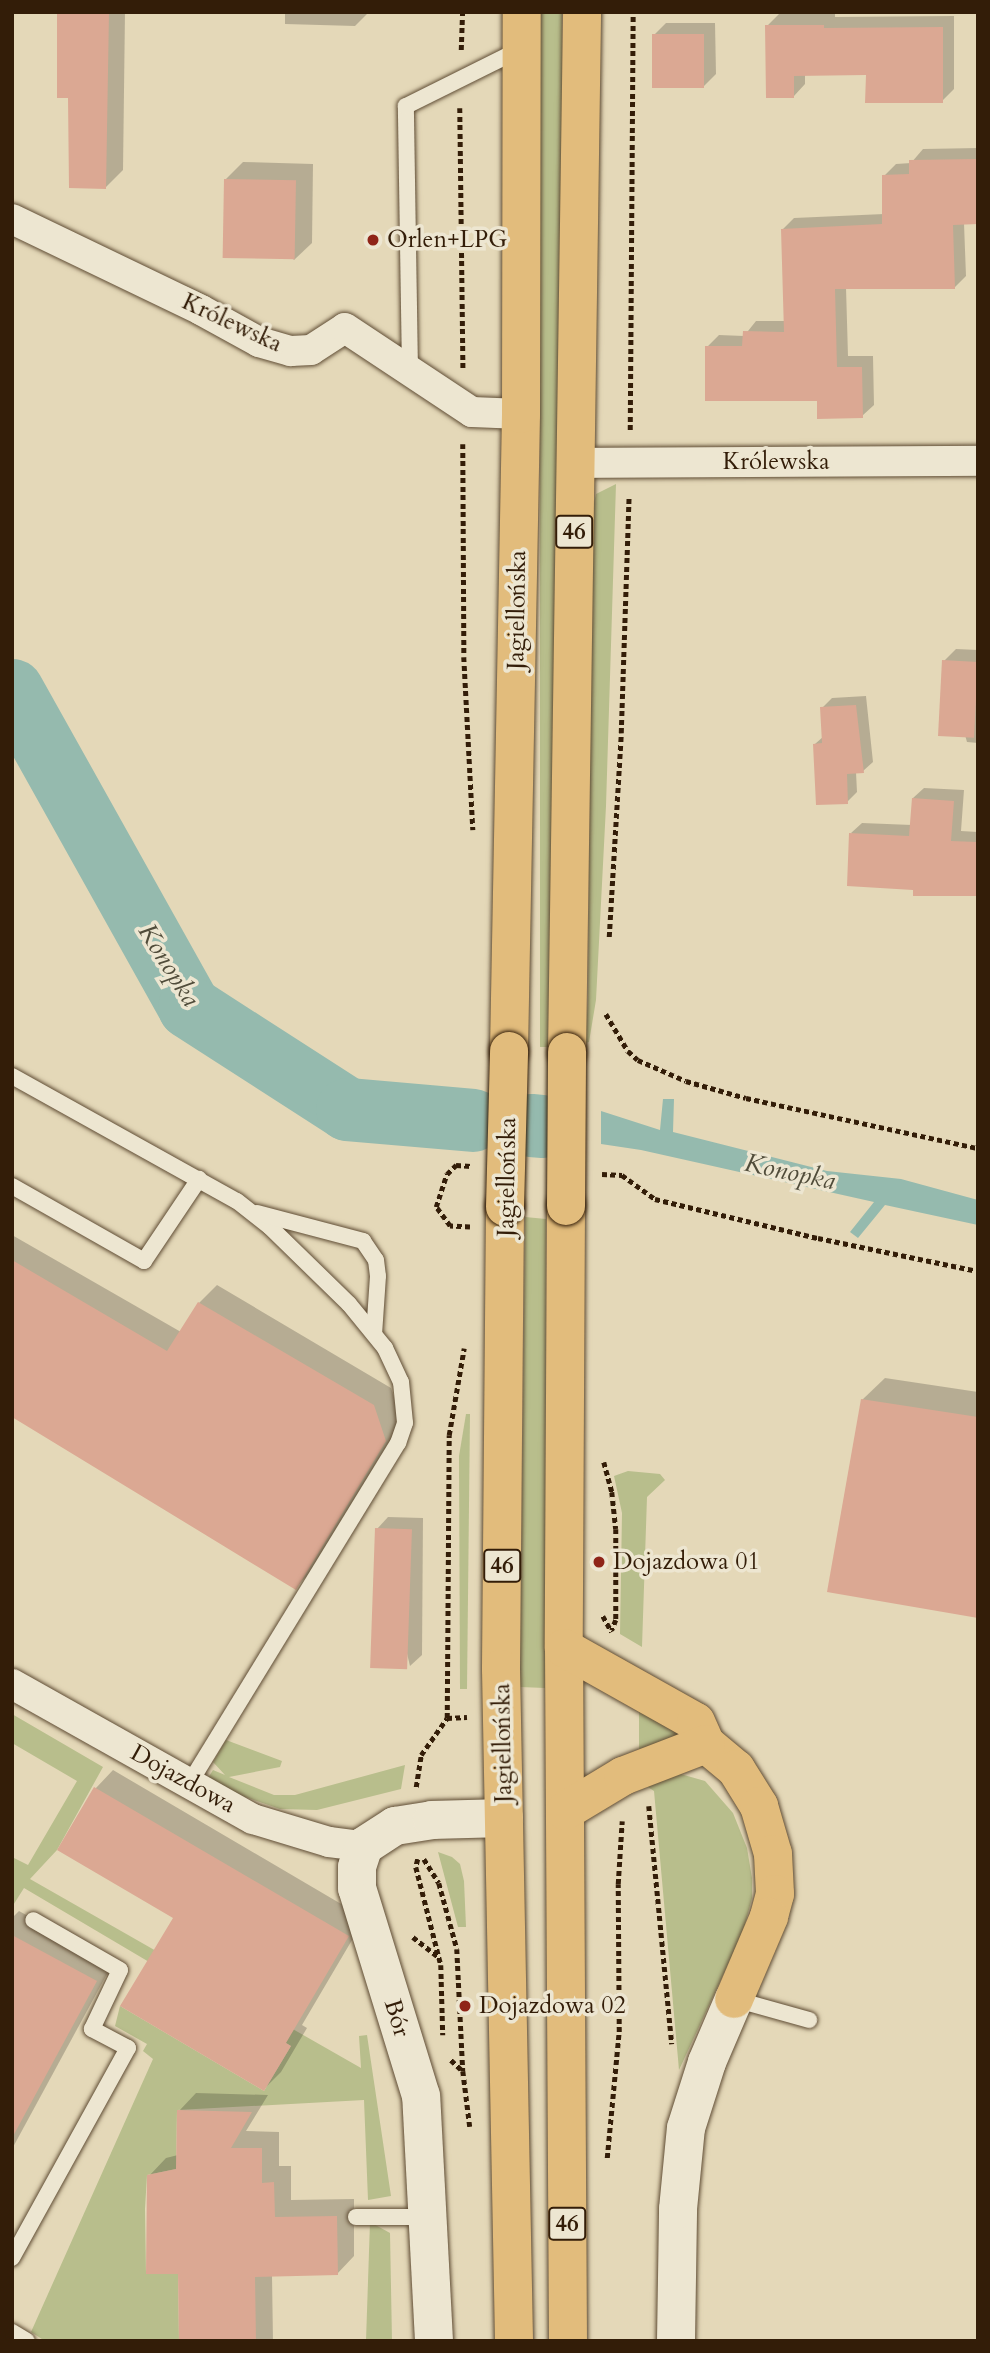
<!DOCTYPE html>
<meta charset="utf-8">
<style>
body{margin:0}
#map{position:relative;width:990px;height:2353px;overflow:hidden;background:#e4d8b8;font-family:Cardo,serif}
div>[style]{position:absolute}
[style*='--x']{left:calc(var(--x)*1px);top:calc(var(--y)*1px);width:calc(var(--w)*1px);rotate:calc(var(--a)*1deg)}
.green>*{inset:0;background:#b8be8c;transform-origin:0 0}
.water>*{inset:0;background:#95baae}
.shadow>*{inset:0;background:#0003}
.river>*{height:63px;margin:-31.5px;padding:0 31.5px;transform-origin:31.5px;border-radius:31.5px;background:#95baae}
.building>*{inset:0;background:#dba893;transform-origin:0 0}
.path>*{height:4.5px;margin-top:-2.25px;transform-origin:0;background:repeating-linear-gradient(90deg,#331d08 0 5px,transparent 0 8.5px)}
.roads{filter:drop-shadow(0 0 2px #5f4c34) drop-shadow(0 0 2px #5f4c34)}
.lane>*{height:16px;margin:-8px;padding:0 8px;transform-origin:8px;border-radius:8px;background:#ede6d1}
.street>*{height:30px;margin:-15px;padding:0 15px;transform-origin:15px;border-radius:15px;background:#ede6d1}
.secondary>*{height:38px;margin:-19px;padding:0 19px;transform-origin:19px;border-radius:19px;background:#ede6d1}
.primary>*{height:38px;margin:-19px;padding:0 19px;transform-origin:19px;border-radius:19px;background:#e2bc7c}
.bridges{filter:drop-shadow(0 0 2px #331d08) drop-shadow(0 0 2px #331d08)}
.primary-bridge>*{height:38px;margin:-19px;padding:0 19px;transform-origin:19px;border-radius:19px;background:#e2bc7c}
.dots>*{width:19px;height:19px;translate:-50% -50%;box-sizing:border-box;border:4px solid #ede6d1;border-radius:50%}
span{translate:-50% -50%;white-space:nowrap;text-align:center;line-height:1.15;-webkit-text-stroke:7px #ede6d1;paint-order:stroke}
.shield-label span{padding:2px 5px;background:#ede6d1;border:2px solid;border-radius:5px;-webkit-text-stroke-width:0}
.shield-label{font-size:23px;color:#331d08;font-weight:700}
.poi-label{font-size:24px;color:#331d08}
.left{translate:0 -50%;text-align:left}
.street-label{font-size:24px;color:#331d08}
.water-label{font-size:26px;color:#504c3a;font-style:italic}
.frame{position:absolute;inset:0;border:14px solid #331d08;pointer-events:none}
</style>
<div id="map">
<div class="green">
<i style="left:540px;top:12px;width:22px;height:1035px"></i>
<i style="clip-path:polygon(616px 484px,606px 806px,596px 1000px,589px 1042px,585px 1043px,588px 1001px,592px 512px,596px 494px)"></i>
<i style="clip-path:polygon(525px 1217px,546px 1219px,545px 1688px,520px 1687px)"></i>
<i style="clip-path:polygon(466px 1414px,470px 1414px,467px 1689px,460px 1689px,459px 1456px)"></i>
<i style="clip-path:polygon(628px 1471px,660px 1474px,665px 1480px,647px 1497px,642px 1647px,620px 1634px,622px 1513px,614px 1476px)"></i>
<i style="clip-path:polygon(639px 1706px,697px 1734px,639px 1749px)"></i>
<i style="clip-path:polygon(12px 1714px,103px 1767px,57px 1850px,30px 1879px,361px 2068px,359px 2036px,367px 2035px,391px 2196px,368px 2200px,364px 2100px,177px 2110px,176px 2169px,147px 2175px,145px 2209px,146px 2274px,178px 2274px,179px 2341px,45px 2341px,31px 2332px,153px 2059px,143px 2051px,147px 2044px,115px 2026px,120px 2006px,264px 2091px,291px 2046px,24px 1888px,12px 1907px,12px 1857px,28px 1865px,77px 1781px,12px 1743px)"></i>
<i style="clip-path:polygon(226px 1740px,282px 1761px,280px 1767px,229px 1777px,274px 1795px,295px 1795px,405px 1765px,401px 1789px,317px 1810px,280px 1809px,234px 1793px,208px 1778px,213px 1770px,225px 1775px,213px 1762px)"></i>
<i style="clip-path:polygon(677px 1773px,705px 1781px,733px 1813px,747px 1848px,752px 1878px,752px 1898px,743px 1932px,679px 2070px,654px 1791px,643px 1784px)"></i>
<i style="clip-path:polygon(438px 1852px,452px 1857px,460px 1864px,464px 1881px,466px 1927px,458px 1927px)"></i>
<i style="clip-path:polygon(370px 2222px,390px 2233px,392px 2341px,366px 2341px)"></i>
</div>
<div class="water">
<i style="clip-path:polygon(663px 1099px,674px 1099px,673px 1132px,827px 1171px,901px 1179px,978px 1200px,978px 1225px,885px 1205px,858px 1238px,850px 1232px,874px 1202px,641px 1150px,601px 1144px,601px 1111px,660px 1130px)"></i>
</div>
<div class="shadow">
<i style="clip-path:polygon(59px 12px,125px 12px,123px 170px,106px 187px,70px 96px)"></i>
<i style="clip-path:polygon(285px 12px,369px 12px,355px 26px,285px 24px)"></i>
<i style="clip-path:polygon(779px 14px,835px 14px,835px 17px,954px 16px,954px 89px,942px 101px,868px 74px,805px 74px,805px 84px,794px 96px,767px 26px)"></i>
<i style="clip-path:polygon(666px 23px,715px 23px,716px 74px,704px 86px,654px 35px)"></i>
<i style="clip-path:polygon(978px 148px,978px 223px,964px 223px,966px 276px,954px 288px,846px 287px,848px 356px,873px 356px,874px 405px,862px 416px,707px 347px,719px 335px,744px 336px,756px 321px,785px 321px,782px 230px,794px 218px,884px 214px,884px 176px,896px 164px,911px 163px,923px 149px)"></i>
<i style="clip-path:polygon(243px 162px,313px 164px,312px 243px,294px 260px,225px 180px)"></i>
<i style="clip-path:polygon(956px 649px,978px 650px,978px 743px,967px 742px,944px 661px)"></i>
<i style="clip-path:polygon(866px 696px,873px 762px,863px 771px,856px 772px,857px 792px,847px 802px,815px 744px,824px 736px,822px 708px,832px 698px)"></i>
<i style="clip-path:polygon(924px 788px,964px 790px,961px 831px,978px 832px,976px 894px,915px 888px,851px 833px,862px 823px,912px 825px,913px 798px)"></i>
<i style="clip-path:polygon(12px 1235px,181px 1332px,199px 1303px,217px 1285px,391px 1388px,402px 1422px,313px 1570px,296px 1587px,12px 1415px)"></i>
<i style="clip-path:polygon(885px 1378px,978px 1392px,978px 1616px,862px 1400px)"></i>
<i style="clip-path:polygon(388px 1517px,423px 1518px,422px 1655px,410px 1666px,377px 1529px)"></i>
<i style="clip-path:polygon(113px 1770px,365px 1918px,302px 2025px,307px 2028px,281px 2072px,264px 2089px,175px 1917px,60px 1850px,96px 1788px)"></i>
<i style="clip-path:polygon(19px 1911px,113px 1963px,12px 2149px,12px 1918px)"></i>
<i style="clip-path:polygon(196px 2093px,268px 2095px,246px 2131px,279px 2132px,279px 2166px,291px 2166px,291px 2200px,354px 2199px,354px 2256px,337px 2274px,272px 2275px,273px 2341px,181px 2341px,180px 2272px,149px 2176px,166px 2158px,178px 2155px,179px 2111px)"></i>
</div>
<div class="river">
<i style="--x:12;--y:690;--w:363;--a:60.8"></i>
<i style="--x:189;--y:1007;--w:188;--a:32.8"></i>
<i style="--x:347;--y:1109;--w:126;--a:5"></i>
<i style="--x:531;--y:1125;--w:12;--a:5"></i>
</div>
<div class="building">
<i style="clip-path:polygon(57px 12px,109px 12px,106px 189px,69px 188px,68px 98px,57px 98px)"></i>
<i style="clip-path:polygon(765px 25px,824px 25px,824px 28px,943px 27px,943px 103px,865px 103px,866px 75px,794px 76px,794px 98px,766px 98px)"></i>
<i style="left:652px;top:34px;width:52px;height:54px"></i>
<i style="clip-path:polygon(978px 159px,978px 224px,953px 225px,955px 289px,835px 289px,837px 367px,862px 367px,863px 418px,817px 419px,817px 401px,705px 401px,705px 346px,742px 346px,743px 331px,784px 332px,781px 229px,882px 224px,882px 175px,909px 174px,909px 160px)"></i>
<i style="left:224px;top:179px;width:72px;height:79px;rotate:1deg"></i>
<i style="left:942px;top:660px;width:36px;height:76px;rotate:3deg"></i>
<i style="clip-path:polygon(856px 705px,864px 773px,847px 774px,848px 804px,816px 805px,813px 744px,822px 743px,820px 707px)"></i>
<i style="clip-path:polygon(912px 798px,954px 801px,951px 841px,977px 842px,976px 896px,913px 896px,913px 890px,847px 886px,849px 833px,909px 836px)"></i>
<i style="clip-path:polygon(12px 1260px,167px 1351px,198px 1302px,374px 1405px,386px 1441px,296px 1590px,12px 1417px)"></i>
<i style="clip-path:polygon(861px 1399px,978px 1417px,978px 1618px,827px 1592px)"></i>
<i style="left:375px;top:1528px;width:37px;height:140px;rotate:2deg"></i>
<i style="clip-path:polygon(94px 1787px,349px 1936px,286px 2043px,291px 2046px,264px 2091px,120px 2006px,173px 1918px,57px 1850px)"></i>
<i style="clip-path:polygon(12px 1935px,97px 1981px,12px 2138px)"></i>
<i style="clip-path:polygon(177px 2110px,252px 2112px,231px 2148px,262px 2148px,262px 2183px,274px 2182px,275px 2217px,337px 2216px,338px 2275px,255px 2277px,256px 2341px,179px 2341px,178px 2274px,146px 2274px,147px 2175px,176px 2169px)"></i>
</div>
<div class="path">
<i style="--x:461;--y:50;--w:38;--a:-88"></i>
<i style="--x:460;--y:108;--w:260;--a:89.3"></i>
<i style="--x:630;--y:430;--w:418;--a:-89.6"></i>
<i style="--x:463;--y:444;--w:213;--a:89.7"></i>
<i style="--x:464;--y:657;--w:173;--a:87"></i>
<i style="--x:609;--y:937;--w:204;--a:-86.6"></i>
<i style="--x:621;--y:733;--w:238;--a:-88.1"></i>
<i style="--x:606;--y:1014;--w:43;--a:59.3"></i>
<i style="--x:628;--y:1051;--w:13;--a:42"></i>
<i style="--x:638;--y:1060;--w:52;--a:23.6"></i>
<i style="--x:686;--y:1081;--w:62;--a:15.8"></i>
<i style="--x:746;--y:1098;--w:237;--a:12.2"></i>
<i style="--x:602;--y:1174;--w:20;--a:3"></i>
<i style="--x:622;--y:1175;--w:41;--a:36"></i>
<i style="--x:655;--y:1199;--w:168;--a:13.5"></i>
<i style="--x:818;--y:1238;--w:163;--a:11.7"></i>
<i style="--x:470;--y:1227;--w:20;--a:-177"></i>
<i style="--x:450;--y:1226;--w:24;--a:-126"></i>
<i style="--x:436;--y:1207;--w:35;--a:-72"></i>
<i style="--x:447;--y:1174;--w:13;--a:-45"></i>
<i style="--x:456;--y:1165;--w:15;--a:4"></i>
<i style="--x:604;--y:1462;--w:31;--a:75"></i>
<i style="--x:612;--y:1492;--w:37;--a:84"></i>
<i style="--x:616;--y:1529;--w:91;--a:90"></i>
<i style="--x:616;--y:1620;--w:11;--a:112"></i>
<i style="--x:603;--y:1616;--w:18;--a:61"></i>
<i style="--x:447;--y:1718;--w:20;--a:-3"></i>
<i style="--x:416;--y:1787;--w:32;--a:-81"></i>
<i style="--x:421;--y:1755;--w:45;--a:-54.9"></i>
<i style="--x:447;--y:1718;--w:283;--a:-89.6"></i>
<i style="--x:449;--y:1435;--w:88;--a:-80.2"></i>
<i style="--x:649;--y:1806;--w:239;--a:84.5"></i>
<i style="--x:418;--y:1859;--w:8;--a:104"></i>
<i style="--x:416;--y:1867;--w:101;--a:75.7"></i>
<i style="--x:441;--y:1965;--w:70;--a:88.4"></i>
<i style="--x:424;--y:1859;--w:28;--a:58"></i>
<i style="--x:439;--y:1883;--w:68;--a:74.7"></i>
<i style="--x:457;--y:1949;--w:122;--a:87.2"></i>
<i style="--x:463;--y:2071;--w:56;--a:82.9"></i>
<i style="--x:413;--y:1937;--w:33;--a:38"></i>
<i style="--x:451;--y:2060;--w:16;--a:43"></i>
<i style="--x:607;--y:2158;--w:127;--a:-84.6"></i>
<i style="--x:619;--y:2032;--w:148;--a:-90.4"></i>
<i style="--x:618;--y:1884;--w:63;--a:-86.4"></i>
</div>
<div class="roads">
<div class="lane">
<i style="--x:410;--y:371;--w:265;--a:-90.9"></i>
<i style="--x:406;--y:106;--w:128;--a:-26.4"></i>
<i style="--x:12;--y:1076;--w:257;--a:29.1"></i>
<i style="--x:237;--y:1201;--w:42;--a:38.2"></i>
<i style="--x:270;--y:1227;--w:110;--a:44.3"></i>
<i style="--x:349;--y:1304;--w:57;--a:50.7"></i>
<i style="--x:385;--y:1348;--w:38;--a:65"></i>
<i style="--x:401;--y:1382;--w:41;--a:84.4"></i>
<i style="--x:405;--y:1423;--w:21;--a:109"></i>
<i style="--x:398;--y:1443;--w:399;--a:121.5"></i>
<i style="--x:12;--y:1186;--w:152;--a:29.6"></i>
<i style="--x:144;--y:1261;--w:99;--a:-56.1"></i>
<i style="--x:257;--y:1213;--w:110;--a:14.8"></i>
<i style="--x:363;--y:1241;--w:23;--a:56"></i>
<i style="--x:376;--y:1260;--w:16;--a:83"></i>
<i style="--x:378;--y:1276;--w:58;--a:93.9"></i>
<i style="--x:734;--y:1999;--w:78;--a:15.6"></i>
<i style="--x:356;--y:2217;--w:72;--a:0"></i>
<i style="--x:12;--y:2258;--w:240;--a:-61.1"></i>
<i style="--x:128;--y:2048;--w:41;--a:-152.2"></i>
<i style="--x:92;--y:2029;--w:65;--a:-64.6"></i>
<i style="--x:120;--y:1970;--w:100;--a:-150.1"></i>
<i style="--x:12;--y:2332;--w:17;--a:31"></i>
</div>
<div class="street">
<i style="--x:12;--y:219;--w:210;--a:25.7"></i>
<i style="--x:201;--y:310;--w:66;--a:28.9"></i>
<i style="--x:259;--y:342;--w:33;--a:16"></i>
<i style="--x:291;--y:351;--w:20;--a:-3"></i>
<i style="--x:311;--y:350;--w:40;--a:-32.9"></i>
<i style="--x:345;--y:328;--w:152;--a:33.5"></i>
<i style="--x:472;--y:412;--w:49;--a:2.3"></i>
<i style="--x:575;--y:463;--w:403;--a:-0.3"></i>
<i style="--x:12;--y:1684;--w:276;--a:29.3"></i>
<i style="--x:253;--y:1819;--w:79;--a:16.8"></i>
<i style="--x:329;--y:1842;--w:35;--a:7"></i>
</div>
<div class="secondary">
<i style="--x:434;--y:2341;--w:245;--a:-93"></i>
<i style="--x:421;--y:2096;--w:218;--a:-107.1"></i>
<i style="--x:357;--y:1888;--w:21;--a:-90"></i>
<i style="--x:357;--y:1867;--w:22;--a:-72"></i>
<i style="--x:364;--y:1846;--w:37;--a:-33"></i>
<i style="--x:395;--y:1826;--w:37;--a:-9"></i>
<i style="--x:432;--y:1820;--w:72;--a:-1.6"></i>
<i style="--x:676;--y:2341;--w:132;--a:-89.1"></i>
<i style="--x:678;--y:2209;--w:81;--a:-84.4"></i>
<i style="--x:686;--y:2128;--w:69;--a:-72.3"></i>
<i style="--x:707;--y:2062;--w:69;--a:-66.8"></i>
</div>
<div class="primary">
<i style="--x:509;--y:1051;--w:637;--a:-88.92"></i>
<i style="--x:521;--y:414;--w:402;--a:-89.9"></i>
<i style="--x:567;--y:1052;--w:1040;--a:-89.17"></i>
<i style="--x:566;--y:1206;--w:442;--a:90.3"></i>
<i style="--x:564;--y:1648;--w:693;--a:89.67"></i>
<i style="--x:505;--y:1207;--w:462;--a:90.5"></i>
<i style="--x:501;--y:1669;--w:672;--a:88.89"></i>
<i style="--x:564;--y:1648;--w:151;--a:29.3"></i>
<i style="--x:696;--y:1722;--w:24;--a:66"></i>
<i style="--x:706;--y:1744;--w:39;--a:40"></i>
<i style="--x:736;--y:1769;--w:44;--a:58.1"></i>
<i style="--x:759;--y:1806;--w:50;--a:73.7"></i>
<i style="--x:773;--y:1854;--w:40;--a:87.1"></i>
<i style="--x:775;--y:1894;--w:24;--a:105"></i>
<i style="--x:769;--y:1917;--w:89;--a:113.1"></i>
<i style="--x:565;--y:1811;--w:68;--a:-31.1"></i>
<i style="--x:623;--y:1776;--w:89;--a:-21.1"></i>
</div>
</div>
<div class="bridges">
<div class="primary-bridge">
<i style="--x:566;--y:1206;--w:154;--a:-89.6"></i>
<i style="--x:505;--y:1207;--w:156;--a:-88.5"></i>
</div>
</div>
<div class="dots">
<i style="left:373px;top:240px;background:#8f2418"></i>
<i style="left:599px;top:1562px;background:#8f2418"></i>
<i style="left:465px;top:2006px;background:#8f2418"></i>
</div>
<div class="shield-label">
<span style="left:574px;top:532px">46</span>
<span style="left:502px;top:1566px">46</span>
<span style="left:567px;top:2224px">46</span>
</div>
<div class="poi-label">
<span class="left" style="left:387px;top:240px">Orlen+LPG</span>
<span class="left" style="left:613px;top:1562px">Dojazdowa 01</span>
<span class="left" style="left:479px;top:2006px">Dojazdowa 02</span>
</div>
<div class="street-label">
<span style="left:232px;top:323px;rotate:25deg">Królewska</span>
<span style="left:776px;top:462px">Królewska</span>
<span style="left:517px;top:610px;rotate:-89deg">Jagiellońska</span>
<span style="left:507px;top:1177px;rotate:-89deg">Jagiellońska</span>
<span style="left:503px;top:1743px;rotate:-91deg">Jagiellońska</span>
<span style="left:183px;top:1779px;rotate:29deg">Dojazdowa</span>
<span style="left:397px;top:2018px;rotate:73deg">Bór</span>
</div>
<div class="water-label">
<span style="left:169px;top:965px;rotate:58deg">Konopka</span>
<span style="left:790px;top:1172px;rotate:12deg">Konopka</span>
</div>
<div class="frame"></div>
</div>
